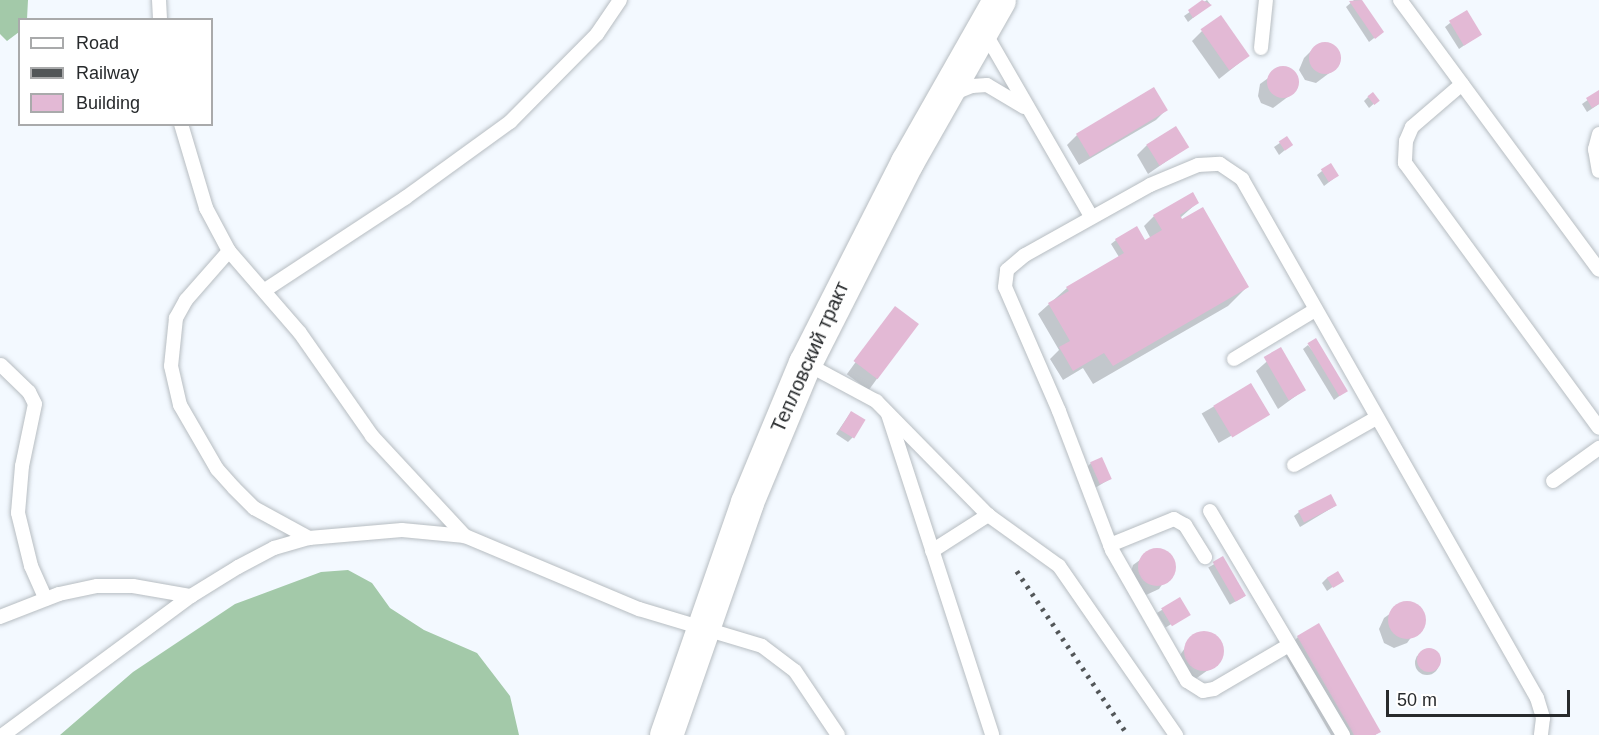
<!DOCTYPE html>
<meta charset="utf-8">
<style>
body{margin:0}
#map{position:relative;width:1599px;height:735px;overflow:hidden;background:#f3f9ff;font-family:Arial,sans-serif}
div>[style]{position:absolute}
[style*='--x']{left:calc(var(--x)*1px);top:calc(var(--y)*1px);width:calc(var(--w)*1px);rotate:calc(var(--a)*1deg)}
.forest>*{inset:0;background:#a3c9a9}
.shadow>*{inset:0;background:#0003;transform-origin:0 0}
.round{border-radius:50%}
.building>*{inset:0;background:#e3b9d5;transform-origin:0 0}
.roads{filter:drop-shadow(0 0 2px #b7bdc2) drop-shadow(0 0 2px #b7bdc2)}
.service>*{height:14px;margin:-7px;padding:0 7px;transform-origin:7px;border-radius:7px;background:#fff}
.primary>*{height:33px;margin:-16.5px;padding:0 16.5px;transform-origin:16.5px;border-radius:16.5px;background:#fff}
.rail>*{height:4.5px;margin-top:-2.25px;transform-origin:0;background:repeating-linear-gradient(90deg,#525658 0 3px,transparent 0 9px)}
span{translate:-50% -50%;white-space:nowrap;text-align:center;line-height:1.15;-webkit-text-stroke:4.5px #fff;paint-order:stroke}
.street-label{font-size:20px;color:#272a2c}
.legend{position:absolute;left:18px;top:18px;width:195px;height:108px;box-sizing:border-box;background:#fff;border:2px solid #a9aaab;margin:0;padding:8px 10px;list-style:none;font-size:18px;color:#272a2c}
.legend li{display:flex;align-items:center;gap:12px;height:30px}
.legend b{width:30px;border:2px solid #a9aaab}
.scale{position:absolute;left:1386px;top:690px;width:184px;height:27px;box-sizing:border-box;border:3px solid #272a2c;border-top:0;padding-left:8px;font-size:18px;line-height:21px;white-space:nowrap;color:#272a2c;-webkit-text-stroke:4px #fff;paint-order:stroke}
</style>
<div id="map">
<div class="forest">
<i style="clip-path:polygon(0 0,28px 0,27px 19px,20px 20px,19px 32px,7px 41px,0 34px)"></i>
<i style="clip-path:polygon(348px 570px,372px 583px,390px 608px,424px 630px,477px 653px,510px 696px,519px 735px,60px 735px,133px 672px,235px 604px,321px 572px)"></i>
</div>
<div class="shadow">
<i style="clip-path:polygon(1207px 0,1210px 4px,1188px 22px,1184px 16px)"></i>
<i style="clip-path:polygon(1354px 0,1361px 0,1382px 32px,1369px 42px,1346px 7px)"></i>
<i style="clip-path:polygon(1450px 23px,1480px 34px,1459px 49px,1445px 27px)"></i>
<i style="clip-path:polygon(1202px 31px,1248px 56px,1219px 79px,1192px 41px)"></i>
<i style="clip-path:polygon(1328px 43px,1339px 56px,1336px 68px,1316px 83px,1305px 80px,1299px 70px,1304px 58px,1314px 48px)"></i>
<i style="clip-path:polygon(1282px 68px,1293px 72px,1298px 82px,1293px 93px,1273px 108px,1261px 103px,1258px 96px,1260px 84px)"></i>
<i style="clip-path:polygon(1599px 92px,1599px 104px,1587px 112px,1582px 104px)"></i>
<i style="clip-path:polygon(1368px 97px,1378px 100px,1369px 108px,1364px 101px)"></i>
<i style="clip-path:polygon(1166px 110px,1156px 120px,1079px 165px,1067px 145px,1077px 135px)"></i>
<i style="clip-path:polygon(1287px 138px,1291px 145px,1279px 155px,1274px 147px)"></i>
<i style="clip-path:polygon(1147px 145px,1187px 147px,1148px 174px,1137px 155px)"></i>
<i style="clip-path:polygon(1322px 171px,1337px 176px,1324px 186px,1317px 175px)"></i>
<i style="clip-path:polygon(1197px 203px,1180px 218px,1247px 287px,1228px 306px,1093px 384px,1083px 368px,1063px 380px,1050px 359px,1059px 350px,1038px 314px,1067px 288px,1119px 257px,1111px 244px,1116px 240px,1138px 245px,1151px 239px,1144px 226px,1154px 216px)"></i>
<i style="left:895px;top:308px;width:27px;height:82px;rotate:36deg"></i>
<i style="clip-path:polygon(1308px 345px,1346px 391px,1334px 400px,1303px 349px)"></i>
<i style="clip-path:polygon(1281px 349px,1304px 390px,1278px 409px,1256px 371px)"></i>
<i style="left:1251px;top:385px;width:34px;height:57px;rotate:60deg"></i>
<i style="clip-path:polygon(851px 412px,853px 437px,848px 442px,836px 434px)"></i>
<i style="clip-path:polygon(1091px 463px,1110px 479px,1095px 488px,1086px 468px)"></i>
<i style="clip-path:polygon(1335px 506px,1300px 527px,1294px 516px,1299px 512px)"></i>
<i style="clip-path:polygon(1155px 549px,1168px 554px,1174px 567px,1159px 589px,1146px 595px,1135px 591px,1129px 579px,1133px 565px)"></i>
<i style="left:1223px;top:559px;width:43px;height:17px;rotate:60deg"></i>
<i style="clip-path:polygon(1327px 578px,1342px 580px,1327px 591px,1322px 583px)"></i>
<i style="left:1180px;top:599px;width:17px;height:27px;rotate:59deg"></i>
<i style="clip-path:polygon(1405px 603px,1418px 607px,1424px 620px,1407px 643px,1394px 648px,1384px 643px,1379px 629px,1384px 618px)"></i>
<i style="clip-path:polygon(1205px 634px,1217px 638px,1222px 651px,1218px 663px,1194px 680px,1176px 661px,1191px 639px)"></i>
<i style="clip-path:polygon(1298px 637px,1379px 732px,1375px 735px,1331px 735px,1283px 652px)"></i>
<i class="round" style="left:1415px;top:651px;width:24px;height:24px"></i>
</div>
<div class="building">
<i style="clip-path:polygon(1202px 0,1212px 5px,1193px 18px,1188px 10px)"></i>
<i style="clip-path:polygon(1362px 0,1384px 32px,1375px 39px,1349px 1px)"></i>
<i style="left:1467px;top:10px;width:29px;height:21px;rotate:59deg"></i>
<i style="left:1221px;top:15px;width:50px;height:25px;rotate:55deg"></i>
<i class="round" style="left:1309px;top:42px;width:32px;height:32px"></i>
<i class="round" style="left:1267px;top:66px;width:32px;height:32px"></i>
<i style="left:1154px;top:87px;width:27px;height:91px;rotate:59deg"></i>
<i style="clip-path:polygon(1599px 90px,1599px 104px,1592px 108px,1586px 98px)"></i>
<i style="left:1373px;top:92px;width:11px;height:7px;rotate:52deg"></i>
<i style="left:1176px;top:126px;width:25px;height:35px;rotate:58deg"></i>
<i style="left:1287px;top:136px;width:11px;height:10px;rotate:56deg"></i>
<i style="left:1331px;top:163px;width:15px;height:12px;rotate:58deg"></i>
<i style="clip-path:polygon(1193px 192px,1199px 203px,1180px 215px,1182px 219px,1203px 207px,1249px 287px,1113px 366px,1104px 353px,1073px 371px,1059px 347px,1070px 341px,1048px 303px,1069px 291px,1066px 287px,1124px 253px,1115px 239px,1137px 226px,1145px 240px,1162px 230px,1153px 215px)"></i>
<i style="left:895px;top:306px;width:30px;height:69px;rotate:37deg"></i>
<i style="left:1316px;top:338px;width:62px;height:10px;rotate:59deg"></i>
<i style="left:1281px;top:347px;width:50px;height:20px;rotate:60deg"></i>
<i style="left:1251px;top:383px;width:37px;height:44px;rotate:59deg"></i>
<i style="left:851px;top:411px;width:17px;height:22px;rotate:31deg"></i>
<i style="left:1102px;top:457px;width:24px;height:13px;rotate:66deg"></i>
<i style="left:1331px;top:494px;width:13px;height:37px;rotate:63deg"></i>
<i class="round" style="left:1138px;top:548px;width:38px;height:38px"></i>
<i style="left:1223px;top:556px;width:46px;height:12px;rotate:60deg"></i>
<i style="left:1338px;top:571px;width:12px;height:13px;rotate:59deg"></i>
<i style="left:1180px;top:597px;width:21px;height:22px;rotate:59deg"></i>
<i class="round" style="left:1388px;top:601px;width:38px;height:38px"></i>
<i style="clip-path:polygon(1319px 623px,1381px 732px,1375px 735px,1354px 735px,1297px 636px)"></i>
<i class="round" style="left:1184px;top:631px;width:40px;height:40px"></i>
<i class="round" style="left:1417px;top:648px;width:24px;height:24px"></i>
</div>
<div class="roads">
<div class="service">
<i style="--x:159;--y:0;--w:20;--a:87"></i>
<i style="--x:1400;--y:0;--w:335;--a:53.6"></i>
<i style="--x:984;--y:31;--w:214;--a:60"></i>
<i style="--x:1261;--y:48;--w:48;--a:-84.1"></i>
<i style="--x:1462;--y:84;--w:66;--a:139.3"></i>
<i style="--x:1412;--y:127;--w:15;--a:113"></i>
<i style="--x:1406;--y:141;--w:22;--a:93"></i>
<i style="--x:1405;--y:163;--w:328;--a:53.8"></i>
<i style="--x:952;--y:94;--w:22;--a:-22"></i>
<i style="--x:972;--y:86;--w:15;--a:-4"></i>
<i style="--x:987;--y:85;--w:43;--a:30.7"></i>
<i style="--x:181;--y:124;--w:88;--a:73.4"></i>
<i style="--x:206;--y:208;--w:49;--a:61.9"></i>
<i style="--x:229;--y:251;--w:108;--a:49.1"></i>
<i style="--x:300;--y:333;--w:126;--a:55"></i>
<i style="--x:372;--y:436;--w:137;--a:47.1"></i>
<i style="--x:1599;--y:134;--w:16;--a:105"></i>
<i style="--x:1595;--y:149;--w:22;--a:80"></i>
<i style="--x:229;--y:251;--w:65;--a:131.3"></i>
<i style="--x:186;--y:300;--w:21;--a:119"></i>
<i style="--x:176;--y:318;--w:48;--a:95.9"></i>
<i style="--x:171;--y:366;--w:40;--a:77"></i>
<i style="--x:180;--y:405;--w:74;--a:60"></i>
<i style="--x:217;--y:469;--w:25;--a:48"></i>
<i style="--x:234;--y:488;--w:28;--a:45"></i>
<i style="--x:254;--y:508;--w:63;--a:28.6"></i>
<i style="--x:265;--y:290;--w:168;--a:-33.3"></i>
<i style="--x:405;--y:198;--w:130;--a:-35.9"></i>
<i style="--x:510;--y:122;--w:124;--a:-45.3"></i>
<i style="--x:597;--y:34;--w:41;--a:-55.9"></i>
<i style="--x:1234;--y:359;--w:95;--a:-31.2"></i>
<i style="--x:805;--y:363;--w:81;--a:28.2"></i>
<i style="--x:876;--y:401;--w:160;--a:45.5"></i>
<i style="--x:988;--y:515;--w:87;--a:35.7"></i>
<i style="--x:1059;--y:566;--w:206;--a:55.3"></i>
<i style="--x:1;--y:365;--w:39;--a:44"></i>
<i style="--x:29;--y:392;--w:13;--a:63"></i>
<i style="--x:35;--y:404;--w:63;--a:101.8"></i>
<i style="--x:22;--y:466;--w:47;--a:94.9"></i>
<i style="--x:18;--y:513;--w:55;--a:76.2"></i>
<i style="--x:31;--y:566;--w:36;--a:66"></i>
<i style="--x:888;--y:414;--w:337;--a:72"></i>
<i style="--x:1294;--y:465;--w:95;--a:-29.8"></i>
<i style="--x:1553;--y:481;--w:57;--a:-35.7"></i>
<i style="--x:1210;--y:511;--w:261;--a:59.3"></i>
<i style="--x:1110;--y:545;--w:69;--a:-22.1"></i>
<i style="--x:1174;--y:519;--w:13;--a:29"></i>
<i style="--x:1185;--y:525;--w:38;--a:58"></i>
<i style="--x:932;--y:551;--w:67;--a:-32.7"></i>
<i style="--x:0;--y:617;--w:63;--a:-21.3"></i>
<i style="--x:59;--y:594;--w:39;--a:-12"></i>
<i style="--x:97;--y:586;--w:36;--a:0"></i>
<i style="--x:133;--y:586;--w:59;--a:9.8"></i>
<i style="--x:1289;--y:645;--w:87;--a:149.6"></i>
<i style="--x:1214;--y:689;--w:11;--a:170"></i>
<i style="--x:1203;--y:691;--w:19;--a:-148"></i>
<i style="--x:1187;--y:681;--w:151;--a:-119.8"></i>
<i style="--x:1112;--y:550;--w:149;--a:-110.9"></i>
<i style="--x:1059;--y:411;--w:135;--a:-113.5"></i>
<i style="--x:1005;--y:287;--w:17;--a:-83"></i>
<i style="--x:1007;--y:270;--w:23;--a:-40"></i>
<i style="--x:1025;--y:255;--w:143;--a:-29.2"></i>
<i style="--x:1150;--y:185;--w:52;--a:-22.6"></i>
<i style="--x:1198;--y:165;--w:22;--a:-3"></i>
<i style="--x:1220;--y:164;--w:27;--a:34"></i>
<i style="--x:1242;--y:179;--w:597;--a:60.39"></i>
<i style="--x:1537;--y:698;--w:21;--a:73"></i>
<i style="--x:1543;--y:718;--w:17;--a:97"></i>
<i style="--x:3;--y:735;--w:234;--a:-36.5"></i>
<i style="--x:191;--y:596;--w:55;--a:-31.7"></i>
<i style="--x:238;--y:567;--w:41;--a:-27.8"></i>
<i style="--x:274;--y:548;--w:36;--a:-16"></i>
<i style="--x:309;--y:538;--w:93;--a:-4.9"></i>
<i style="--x:402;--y:530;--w:63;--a:5.4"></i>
<i style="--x:465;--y:536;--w:189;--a:22.8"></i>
<i style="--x:639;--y:609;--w:128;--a:16.7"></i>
<i style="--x:762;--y:646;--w:41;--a:37.1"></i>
<i style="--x:795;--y:671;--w:77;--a:56.1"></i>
</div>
<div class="primary">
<i style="--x:666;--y:735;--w:247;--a:-70.8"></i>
<i style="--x:747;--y:502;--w:151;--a:-67.4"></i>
<i style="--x:805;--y:363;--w:225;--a:-63.1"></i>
<i style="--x:907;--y:162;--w:186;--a:-60.4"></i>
</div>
</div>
<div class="rail">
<i style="--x:1017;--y:571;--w:198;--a:55.9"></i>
</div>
<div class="street-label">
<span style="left:810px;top:357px;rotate:-66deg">Тепловский тракт</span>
</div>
<ul class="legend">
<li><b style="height:8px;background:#fff"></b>Road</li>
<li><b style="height:8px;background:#525658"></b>Railway</li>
<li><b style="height:16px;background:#e3b9d5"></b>Building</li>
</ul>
<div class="scale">50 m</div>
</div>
